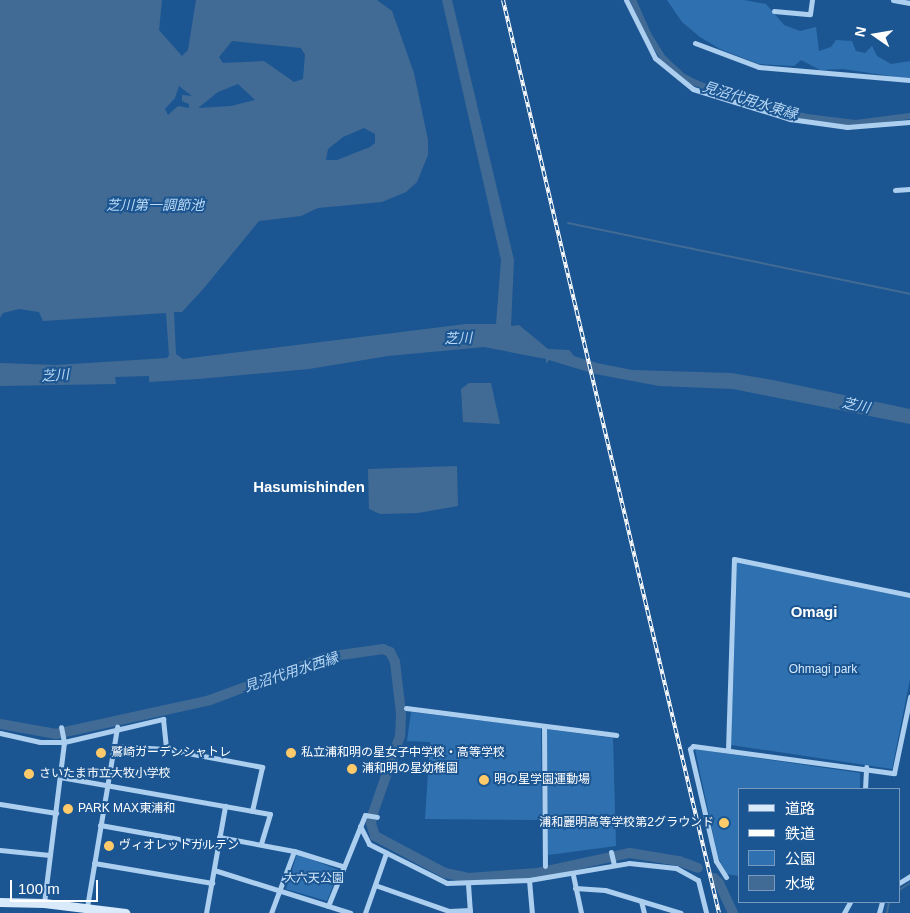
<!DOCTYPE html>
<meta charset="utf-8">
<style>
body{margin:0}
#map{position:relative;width:910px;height:913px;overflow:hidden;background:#1c5692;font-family:Arial,"Noto Sans JP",sans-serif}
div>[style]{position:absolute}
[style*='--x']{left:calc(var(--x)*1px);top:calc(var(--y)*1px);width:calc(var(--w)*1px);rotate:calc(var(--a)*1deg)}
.green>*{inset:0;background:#2f71b0}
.water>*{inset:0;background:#416b95}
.stream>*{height:2px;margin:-1px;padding:0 1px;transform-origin:1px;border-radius:1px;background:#416b95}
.canal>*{height:6px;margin:-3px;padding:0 3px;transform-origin:3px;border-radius:3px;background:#416b95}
.river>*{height:10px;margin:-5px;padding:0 5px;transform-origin:5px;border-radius:5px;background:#416b95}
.street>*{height:5px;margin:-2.5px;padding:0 2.5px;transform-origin:2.5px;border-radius:2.5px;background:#acceef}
.secondary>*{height:9px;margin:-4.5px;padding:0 4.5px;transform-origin:4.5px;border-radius:4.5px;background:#d9eafa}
.rail>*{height:4px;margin-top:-2px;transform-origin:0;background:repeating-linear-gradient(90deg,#1c5692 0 5.5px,#fff 0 11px);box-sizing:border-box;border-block:1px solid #fff}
.dots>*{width:14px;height:14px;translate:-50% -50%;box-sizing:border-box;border:2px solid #1c5692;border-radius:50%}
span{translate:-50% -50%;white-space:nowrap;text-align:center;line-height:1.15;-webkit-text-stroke:4px #1c5692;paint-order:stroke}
.park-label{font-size:12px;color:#d2e7fa}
.poi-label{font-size:12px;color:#fff}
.left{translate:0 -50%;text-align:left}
.right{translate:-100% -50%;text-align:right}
.water-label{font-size:14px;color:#b8d8f5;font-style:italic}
.quarter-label{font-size:15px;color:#fff;font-weight:700}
.legend{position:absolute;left:738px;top:788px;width:162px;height:115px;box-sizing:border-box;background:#1c5692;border:1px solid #779abe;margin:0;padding:6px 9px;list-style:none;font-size:15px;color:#fff}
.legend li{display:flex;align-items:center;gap:10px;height:25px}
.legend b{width:25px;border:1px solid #779abe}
.north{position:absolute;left:850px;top:10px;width:50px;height:50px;-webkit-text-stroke:4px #1c5692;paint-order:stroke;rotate:283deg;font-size:14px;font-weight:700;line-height:20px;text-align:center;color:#fff}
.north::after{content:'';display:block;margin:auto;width:18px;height:22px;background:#fff;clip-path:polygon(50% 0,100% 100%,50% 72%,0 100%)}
.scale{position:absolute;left:10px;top:880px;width:88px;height:22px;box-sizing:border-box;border:2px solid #fff;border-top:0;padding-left:6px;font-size:15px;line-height:18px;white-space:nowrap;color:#fff;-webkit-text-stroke:4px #1c5692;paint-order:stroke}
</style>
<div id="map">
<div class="green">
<i style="clip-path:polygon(667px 0,744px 0,766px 4px,784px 25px,800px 31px,816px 27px,819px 51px,831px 47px,836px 40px,852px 41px,856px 51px,865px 53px,872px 46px,877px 56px,891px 64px,910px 61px,910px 79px,843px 69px,820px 70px,801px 60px,794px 66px,759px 64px,720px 49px,700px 37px,682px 22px)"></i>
<i style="clip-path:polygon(737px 562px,910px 598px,910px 679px,892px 769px,731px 745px)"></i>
<i style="clip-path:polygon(411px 712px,541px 728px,542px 820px,425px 819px,430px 742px,407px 741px)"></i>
<i style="clip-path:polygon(547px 729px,613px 738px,616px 846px,548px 855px)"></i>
<i style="clip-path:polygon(695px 749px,860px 773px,860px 789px,739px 789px,739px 876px,727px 874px,718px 857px)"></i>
<i style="clip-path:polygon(297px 854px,339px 870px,327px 901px,286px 889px)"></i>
</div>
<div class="water">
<i style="clip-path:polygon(evenodd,0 0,162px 0,159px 30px,182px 56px,188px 50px,196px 0,377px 0,392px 11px,414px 73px,428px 140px,428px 155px,417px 182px,406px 192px,382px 202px,318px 208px,301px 216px,259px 221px,204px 288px,182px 312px,174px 312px,176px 354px,183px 359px,466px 324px,496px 324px,501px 260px,442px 0,452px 0,514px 260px,511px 326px,519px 325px,548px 349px,569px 350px,574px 356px,597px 363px,632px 370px,731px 373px,773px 380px,910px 409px,910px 424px,733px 389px,659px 386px,595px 374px,549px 360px,546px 364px,546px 359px,484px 347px,388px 356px,309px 369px,198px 379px,149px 382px,149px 376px,115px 377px,116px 384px,0 386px,0 363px,56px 365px,167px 358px,169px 355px,166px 313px,43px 321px,39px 312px,19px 309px,3px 313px,0 318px,0 0,232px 41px,301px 48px,305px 55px,303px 79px,294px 82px,264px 61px,223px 63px,219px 57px,232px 41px,0 0,238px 84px,255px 100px,231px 106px,198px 108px,218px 92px,238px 84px,0 0,179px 86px,192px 96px,182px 95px,182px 101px,189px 104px,189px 108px,178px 106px,168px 115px,165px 109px,175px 98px,179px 86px,0 0,364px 128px,375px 134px,375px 143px,370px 147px,337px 160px,326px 160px,328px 149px,343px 137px,364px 128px)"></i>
<i style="clip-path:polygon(469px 383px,491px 383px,500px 424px,463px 422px,461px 389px)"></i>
<i style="clip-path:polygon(457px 466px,458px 506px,418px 513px,380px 514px,369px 509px,368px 469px)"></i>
</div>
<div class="stream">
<i style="--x:568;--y:223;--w:349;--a:11.7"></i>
<i style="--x:899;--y:890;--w:13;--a:-32"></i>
<i style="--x:887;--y:913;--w:11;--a:-80"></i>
</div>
<div class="canal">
<i style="--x:633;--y:0;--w:37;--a:66"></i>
<i style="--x:648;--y:34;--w:28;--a:58"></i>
<i style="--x:663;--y:58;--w:26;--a:43"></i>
<i style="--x:682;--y:76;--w:16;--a:27"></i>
<i style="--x:696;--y:83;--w:46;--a:21.6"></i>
<i style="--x:739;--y:100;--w:70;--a:14"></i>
<i style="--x:807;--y:117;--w:49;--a:7"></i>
<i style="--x:856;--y:123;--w:54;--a:-7.4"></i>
</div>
<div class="river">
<i style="--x:0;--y:724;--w:57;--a:10.1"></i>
<i style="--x:56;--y:734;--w:158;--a:-12.4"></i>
<i style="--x:210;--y:700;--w:124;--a:-20.3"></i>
<i style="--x:326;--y:657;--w:58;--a:-8"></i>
<i style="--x:383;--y:649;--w:8;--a:23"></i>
<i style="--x:390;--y:652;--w:11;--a:63"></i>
<i style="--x:395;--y:662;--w:51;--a:83.3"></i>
<i style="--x:401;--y:713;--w:23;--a:92"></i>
<i style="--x:400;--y:736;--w:82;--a:109.3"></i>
<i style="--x:373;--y:813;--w:10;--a:101"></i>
<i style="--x:371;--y:823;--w:14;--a:73"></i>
<i style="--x:375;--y:836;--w:79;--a:27.9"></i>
<i style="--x:445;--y:873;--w:24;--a:12"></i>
<i style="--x:468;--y:878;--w:70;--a:-4.1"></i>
<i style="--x:538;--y:873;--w:94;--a:-12.3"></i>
<i style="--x:630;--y:853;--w:50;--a:9.3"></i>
<i style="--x:679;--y:861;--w:20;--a:20"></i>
<i style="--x:714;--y:878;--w:7;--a:45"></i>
<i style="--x:719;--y:883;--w:33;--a:65"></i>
</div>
<div class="street">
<i style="--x:626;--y:0;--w:65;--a:63.4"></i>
<i style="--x:655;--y:58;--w:49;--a:39.2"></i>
<i style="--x:693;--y:89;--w:102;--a:17.2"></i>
<i style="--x:790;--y:119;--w:58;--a:8"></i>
<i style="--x:847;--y:127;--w:63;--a:-4.5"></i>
<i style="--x:893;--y:0;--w:17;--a:10"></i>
<i style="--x:774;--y:11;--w:36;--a:5"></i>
<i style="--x:810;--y:14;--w:14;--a:-82"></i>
<i style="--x:695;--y:43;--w:68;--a:20.6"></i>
<i style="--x:759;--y:67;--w:152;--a:4.9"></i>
<i style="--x:895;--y:190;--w:15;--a:-4"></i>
<i style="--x:406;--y:708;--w:212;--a:7.3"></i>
<i style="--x:544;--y:726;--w:140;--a:89.6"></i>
<i style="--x:0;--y:733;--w:41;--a:12.7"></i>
<i style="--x:40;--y:742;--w:24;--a:0"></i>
<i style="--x:64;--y:742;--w:102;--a:-13.1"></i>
<i style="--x:163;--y:719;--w:30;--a:84"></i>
<i style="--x:114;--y:746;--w:52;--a:3.3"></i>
<i style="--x:166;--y:749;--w:98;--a:10.6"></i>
<i style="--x:262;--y:767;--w:45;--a:102.8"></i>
<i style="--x:728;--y:750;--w:191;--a:-88.2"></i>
<i style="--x:734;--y:559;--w:180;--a:11.6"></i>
<i style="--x:60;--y:777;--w:213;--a:10"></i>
<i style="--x:270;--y:814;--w:31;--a:107"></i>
<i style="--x:865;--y:789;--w:22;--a:-87"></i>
<i style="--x:0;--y:804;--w:57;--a:9.1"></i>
<i style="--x:100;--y:825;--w:120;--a:10.1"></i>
<i style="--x:360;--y:826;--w:20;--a:63"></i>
<i style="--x:369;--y:844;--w:87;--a:26.6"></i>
<i style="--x:447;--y:883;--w:82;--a:-2.1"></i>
<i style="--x:529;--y:880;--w:101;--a:-9.6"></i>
<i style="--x:629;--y:863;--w:47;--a:6.1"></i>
<i style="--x:676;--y:868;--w:25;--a:29"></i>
<i style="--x:698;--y:880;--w:34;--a:76"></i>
<i style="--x:219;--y:837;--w:76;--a:10.6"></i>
<i style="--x:294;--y:851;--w:50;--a:17.4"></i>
<i style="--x:0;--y:850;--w:50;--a:5.7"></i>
<i style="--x:611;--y:852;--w:13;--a:77"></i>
<i style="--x:94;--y:863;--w:120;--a:9.6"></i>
<i style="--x:214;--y:870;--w:143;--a:17.5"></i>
<i style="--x:573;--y:875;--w:39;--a:78"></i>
<i style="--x:726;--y:877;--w:19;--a:-122"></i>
<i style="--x:716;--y:861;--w:115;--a:-103.1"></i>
<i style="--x:690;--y:749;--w:4;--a:-45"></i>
<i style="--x:693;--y:746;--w:203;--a:7.7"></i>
<i style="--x:894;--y:773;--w:78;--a:-78.1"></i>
<i style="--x:529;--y:880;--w:33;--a:85"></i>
<i style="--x:899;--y:883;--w:13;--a:-32"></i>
<i style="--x:468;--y:884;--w:29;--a:86"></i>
<i style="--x:375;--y:885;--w:78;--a:19.4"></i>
<i style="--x:449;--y:911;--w:21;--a:-3"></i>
<i style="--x:575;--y:888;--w:30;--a:4"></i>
<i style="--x:605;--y:890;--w:79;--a:16.8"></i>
<i style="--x:641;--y:901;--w:12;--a:76"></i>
<i style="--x:44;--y:903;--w:162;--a:-82.9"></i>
<i style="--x:64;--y:742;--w:15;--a:-101"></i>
<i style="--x:328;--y:906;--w:98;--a:-67.9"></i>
<i style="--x:365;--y:815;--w:12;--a:9"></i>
<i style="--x:86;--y:913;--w:189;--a:-80.5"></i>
<i style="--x:206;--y:913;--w:109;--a:-79.9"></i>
<i style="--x:271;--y:913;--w:66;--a:-69.6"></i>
<i style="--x:365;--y:913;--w:64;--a:-70.7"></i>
<i style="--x:844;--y:913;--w:13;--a:-61"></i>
<i style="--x:879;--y:913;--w:11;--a:-75"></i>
</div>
<div class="secondary">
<i style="--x:0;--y:902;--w:44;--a:1.3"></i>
<i style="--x:44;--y:903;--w:82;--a:7"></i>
</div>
<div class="rail">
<i style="--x:503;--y:0;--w:938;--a:76.69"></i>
</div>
<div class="dots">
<i style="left:101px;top:753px;background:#ffcb6a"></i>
<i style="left:291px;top:753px;background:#ffcb6a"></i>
<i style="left:352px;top:769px;background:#ffcb6a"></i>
<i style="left:29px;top:774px;background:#ffcb6a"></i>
<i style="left:484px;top:780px;background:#ffcb6a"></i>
<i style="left:68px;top:809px;background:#ffcb6a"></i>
<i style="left:724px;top:823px;background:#ffcb6a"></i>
<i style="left:109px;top:846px;background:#ffcb6a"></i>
</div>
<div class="park-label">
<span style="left:823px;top:670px">Ohmagi park</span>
<span style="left:314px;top:879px">大六天公園</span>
</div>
<div class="poi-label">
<span class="left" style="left:111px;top:753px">鷲崎ガーデンシャトレ</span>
<span class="left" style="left:301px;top:753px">私立浦和明の星女子中学校・高等学校</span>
<span class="left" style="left:362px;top:769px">浦和明の星幼稚園</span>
<span class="left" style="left:39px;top:774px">さいたま市立大牧小学校</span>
<span class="left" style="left:494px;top:780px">明の星学園運動場</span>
<span class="left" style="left:78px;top:809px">PARK MAX東浦和</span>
<span class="right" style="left:714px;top:823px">浦和麗明高等学校第2グラウンド</span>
<span class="left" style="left:119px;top:846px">ヴィオレットガルテン</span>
</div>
<div class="water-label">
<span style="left:750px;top:100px;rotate:17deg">見沼代用水東縁</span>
<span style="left:155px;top:205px">芝川第一調節池</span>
<span style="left:458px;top:338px;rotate:-2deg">芝川</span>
<span style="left:55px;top:375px;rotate:-4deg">芝川</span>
<span style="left:856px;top:405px;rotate:12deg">芝川</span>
<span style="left:291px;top:672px;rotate:-18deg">見沼代用水西縁</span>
</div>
<div class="quarter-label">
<span style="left:309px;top:487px">Hasumishinden</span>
<span style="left:814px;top:612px">Omagi</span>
</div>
<ul class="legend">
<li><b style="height:6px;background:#d9eafa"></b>道路</li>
<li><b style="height:6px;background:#fff"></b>鉄道</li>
<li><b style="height:14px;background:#2f71b0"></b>公園</li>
<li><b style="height:14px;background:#416b95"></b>水域</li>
</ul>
<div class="north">N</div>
<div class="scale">100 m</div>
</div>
